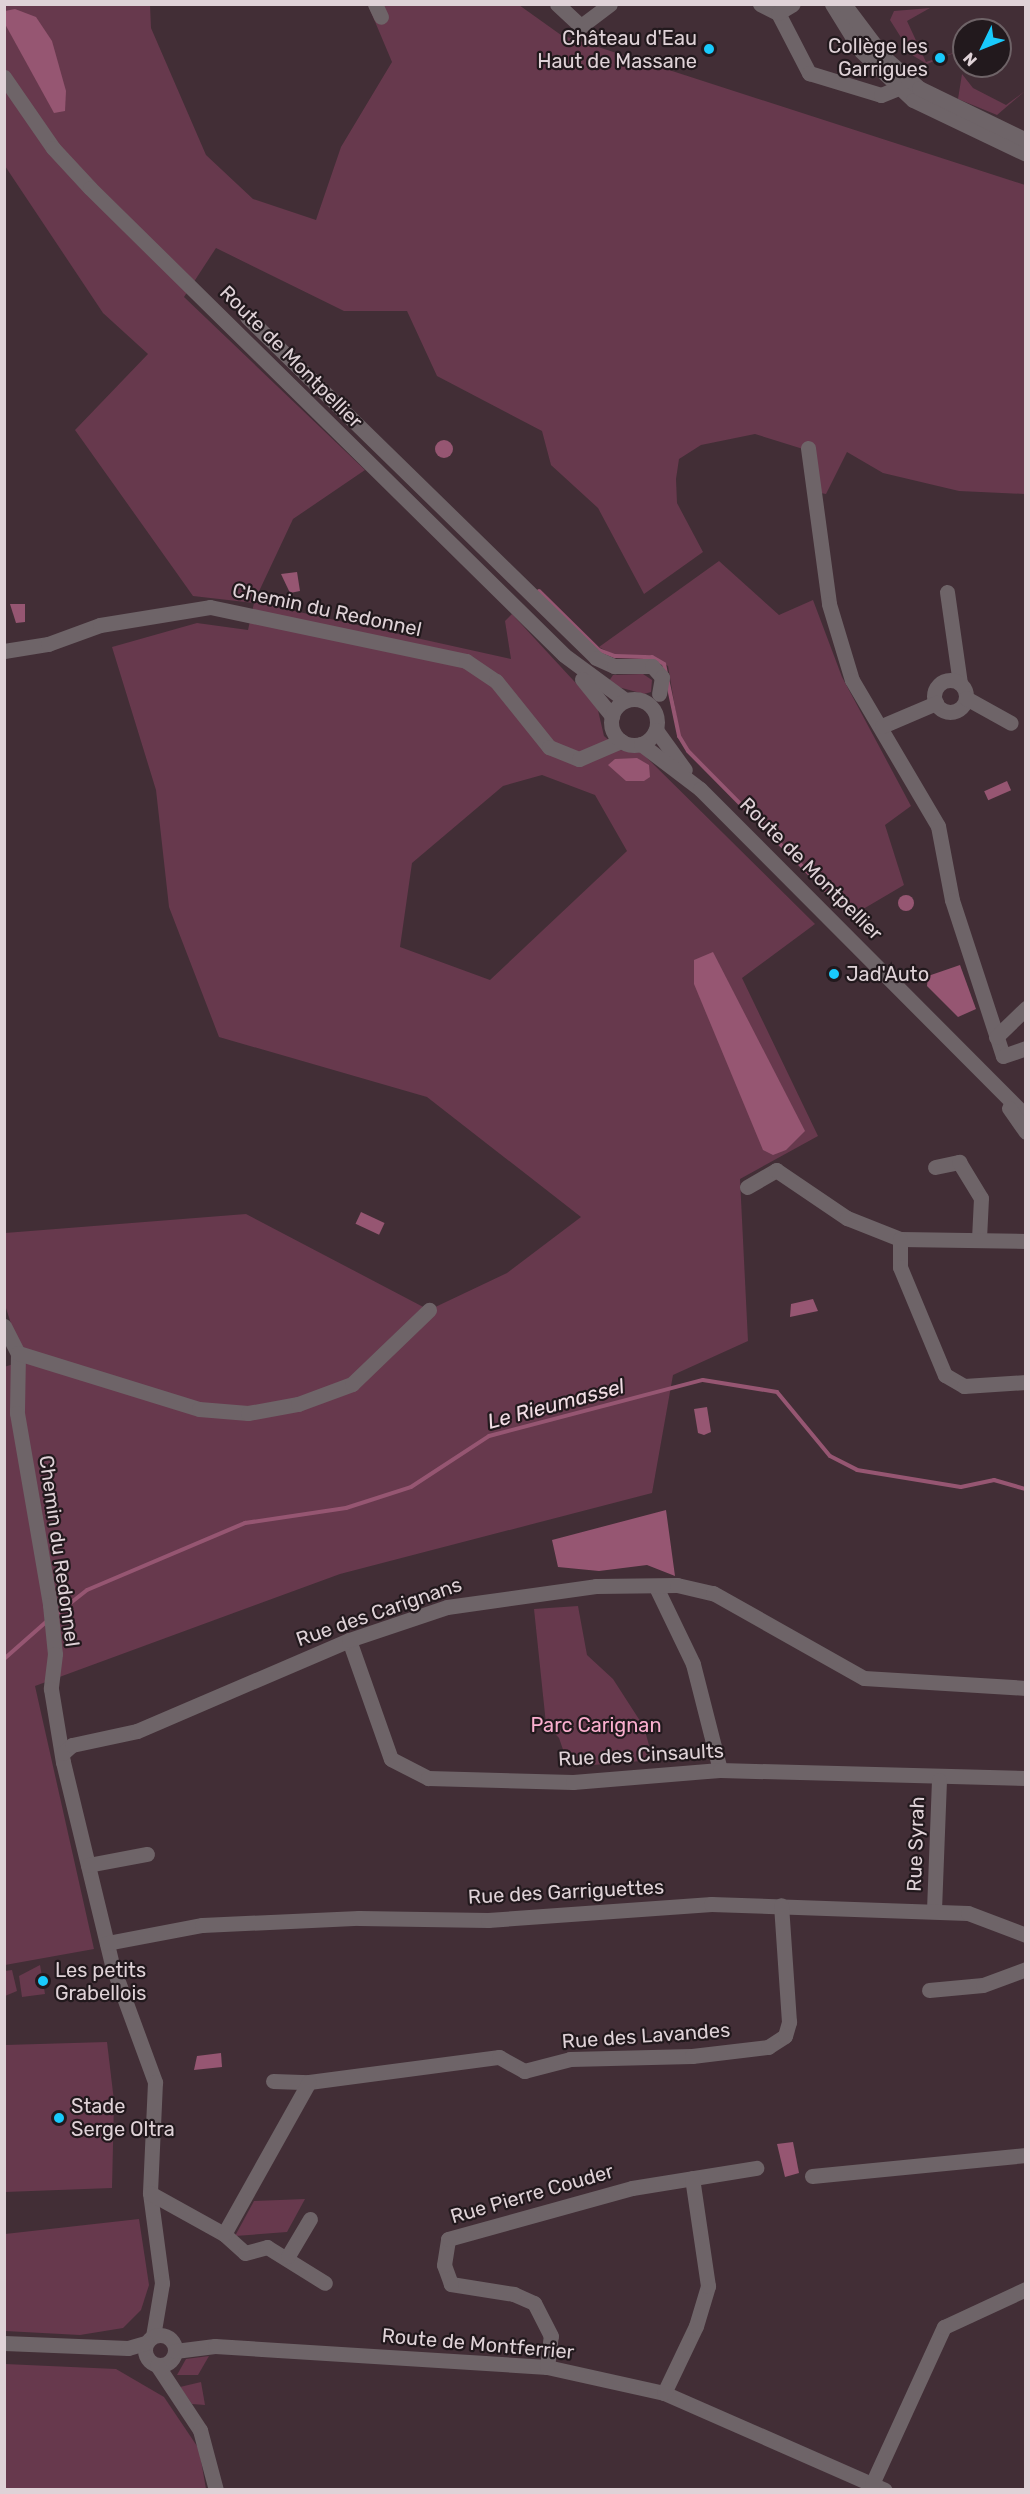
<!DOCTYPE html>
<meta charset="utf-8">
<style>
body{margin:0}
#map{position:relative;width:1030px;height:2494px;overflow:hidden;background:#422e36;font-family:Rubik,sans-serif}
div>[style]{position:absolute}
[style*='--x']{left:calc(var(--x)*1px);top:calc(var(--y)*1px);width:calc(var(--w)*1px);rotate:calc(var(--a)*1deg)}
.green>*{inset:0;background:#67394d}
.water>*{inset:0;background:#965672;transform-origin:0 0}
.round{border-radius:50%}
.stream>*{height:4px;margin:-2px;padding:0 2px;transform-origin:2px;border-radius:2px;background:#965672}
.minor>*{height:15px;margin:-7.5px;padding:0 7.5px;transform-origin:7.5px;border-radius:7.5px;background:#6e6468}
.minor>.ring{margin:-7.5px;padding:0;box-sizing:content-box;background:none;border:15px solid #6e6468;border-radius:50%}
.dots>*{width:16px;height:16px;translate:-50% -50%;box-sizing:border-box;border:3px solid #22191d;border-radius:50%}
span{translate:-50% -50%;white-space:nowrap;text-align:center;line-height:1.15;-webkit-text-stroke:4.5px #22191d;paint-order:stroke}
.poi-label{font-size:20px;color:#dfd2d7}
.right{translate:-100% -50%;text-align:right}
.left{translate:0 -50%;text-align:left}
.street-label{font-size:20px;color:#dfd2d7}
.park-label{font-size:20px;color:#fbafcf}
.water-label{font-size:21px;color:#f2dee5;font-style:italic}
.frame{position:absolute;inset:0;border:6px solid #dfd2d7;pointer-events:none}
.north{position:absolute;left:952px;top:18px;width:60px;height:60px;box-sizing:border-box;background:#22191d;border:2px solid #6e6367;border-radius:50%;rotate:227deg;font-size:16px;font-weight:700;line-height:24px;text-align:center;color:#dfd2d7}
.north::after{content:'';display:block;margin:auto;width:21px;height:27px;background:#19cafc;clip-path:polygon(50% 0,100% 100%,50% 72%,0 100%)}
</style>
<div id="map">
<div class="green">
<i style="clip-path:polygon(evenodd,5px 5px,150px 5px,151px 28px,206px 155px,253px 199px,316px 220px,341px 147px,392px 62px,368px 5px,519px 5px,561px 35px,1025px 185px,1025px 494px,959px 491px,883px 473px,847px 452px,826px 494px,810px 491px,803px 449px,755px 434px,701px 445px,679px 459px,676px 479px,677px 503px,703px 552px,644px 594px,598px 508px,551px 465px,542px 431px,437px 376px,407px 311px,344px 311px,216px 248px,184px 297px,365px 470px,293px 519px,254px 602px,511px 659px,505px 621px,512px 614px,597px 706px,604px 736px,620px 750px,641px 752px,815px 924px,742px 978px,818px 1136px,740px 1179px,748px 1341px,673px 1375px,652px 1493px,340px 1574px,35px 1686px,94px 1949px,5px 1965px,4px 1367px,23px 1361px,5px 1305px,5px 1233px,246px 1214px,429px 1310px,507px 1273px,581px 1217px,427px 1097px,219px 1037px,169px 907px,156px 790px,112px 647px,197px 623px,248px 630px,254px 603px,193px 596px,75px 430px,148px 354px,103px 313px,5px 166px,5px 5px,542px 775px,595px 795px,627px 851px,490px 980px,400px 947px,412px 863px,503px 786px,542px 775px)"></i>
<i style="clip-path:polygon(930px 8px,907px 21px,926px 62px,959px 51px,927px 64px,912px 55px,890px 20px,894px 11px)"></i>
<i style="clip-path:polygon(962px 74px,973px 88px,1006px 105px,1025px 91px,997px 115px,958px 99px)"></i>
<i style="clip-path:polygon(719px 561px,779px 615px,813px 600px,842px 677px,911px 806px,885px 825px,904px 885px,853px 915px,689px 751px,680px 737px,668px 666px,649px 655px,614px 655px,599px 647px)"></i>
<i style="clip-path:polygon(643px 674px,652px 680px,651px 692px,644px 694px,607px 684px,613px 675px)"></i>
<i style="clip-path:polygon(578px 1606px,587px 1655px,613px 1679px,644px 1727px,653px 1760px,569px 1767px,559px 1738px,546px 1724px,534px 1609px)"></i>
<i style="clip-path:polygon(40px 1965px,45px 1994px,22px 1997px,19px 1976px)"></i>
<i style="clip-path:polygon(12px 1970px,17px 1991px,5px 1996px,5px 1971px)"></i>
<i style="clip-path:polygon(107px 2042px,114px 2101px,112px 2188px,5px 2192px,5px 2045px)"></i>
<i style="clip-path:polygon(305px 2199px,287px 2232px,235px 2236px,254px 2201px)"></i>
<i style="clip-path:polygon(139px 2219px,149px 2285px,141px 2310px,123px 2328px,80px 2335px,5px 2331px,5px 2234px)"></i>
<i style="clip-path:polygon(209px 2356px,198px 2375px,177px 2375px,186px 2359px)"></i>
<i style="clip-path:polygon(5px 2364px,116px 2369px,164px 2397px,199px 2449px,206px 2489px,5px 2490px)"></i>
<i style="clip-path:polygon(201px 2382px,205px 2405px,192px 2404px,180px 2387px)"></i>
</div>
<div class="water">
<i style="clip-path:polygon(15px 9px,36px 17px,52px 41px,66px 91px,65px 111px,54px 113px,5px 24px,5px 11px)"></i>
<i class="round" style="left:435px;top:440px;width:18px;height:18px"></i>
<i style="clip-path:polygon(297px 572px,300px 591px,290px 593px,281px 574px)"></i>
<i style="clip-path:polygon(10px 604px,25px 604px,25px 622px,16px 623px)"></i>
<i style="clip-path:polygon(637px 758px,649px 765px,650px 777px,644px 781px,626px 781px,608px 765px,615px 759px)"></i>
<i style="left:1007px;top:781px;width:10px;height:25px;rotate:66deg"></i>
<i class="round" style="left:898px;top:895px;width:16px;height:16px"></i>
<i style="clip-path:polygon(713px 952px,805px 1131px,786px 1150px,773px 1155px,763px 1150px,694px 984px,694px 960px)"></i>
<i style="clip-path:polygon(960px 965px,976px 1009px,958px 1017px,927px 986px,928px 976px)"></i>
<i style="left:361px;top:1212px;width:26px;height:13px;rotate:25deg"></i>
<i style="clip-path:polygon(813px 1299px,818px 1311px,790px 1317px,791px 1304px)"></i>
<i style="clip-path:polygon(707px 1407px,711px 1432px,704px 1435px,698px 1433px,694px 1409px)"></i>
<i style="clip-path:polygon(666px 1510px,675px 1576px,647px 1565px,599px 1571px,558px 1567px,552px 1540px)"></i>
<i style="clip-path:polygon(221px 2053px,222px 2067px,194px 2070px,197px 2056px)"></i>
<i style="clip-path:polygon(793px 2142px,799px 2173px,785px 2177px,777px 2144px)"></i>
</div>
<div class="stream">
<i style="--x:539;--y:591;--w:84;--a:44.5"></i>
<i style="--x:599;--y:650;--w:17;--a:21"></i>
<i style="--x:615;--y:656;--w:37;--a:2"></i>
<i style="--x:652;--y:657;--w:14;--a:30"></i>
<i style="--x:664;--y:664;--w:74;--a:78.2"></i>
<i style="--x:679;--y:736;--w:17;--a:59"></i>
<i style="--x:688;--y:751;--w:236;--a:45.3"></i>
<i style="--x:54;--y:1616;--w:42;--a:-38.2"></i>
<i style="--x:87;--y:1590;--w:172;--a:-23"></i>
<i style="--x:245;--y:1523;--w:102;--a:-8.4"></i>
<i style="--x:346;--y:1508;--w:68;--a:-17.9"></i>
<i style="--x:411;--y:1487;--w:93;--a:-33.2"></i>
<i style="--x:489;--y:1436;--w:221;--a:-14.7"></i>
<i style="--x:703;--y:1380;--w:75;--a:9.2"></i>
<i style="--x:777;--y:1392;--w:83;--a:50.4"></i>
<i style="--x:830;--y:1456;--w:30;--a:27"></i>
<i style="--x:857;--y:1470;--w:105;--a:9.3"></i>
<i style="--x:961;--y:1487;--w:34;--a:-12"></i>
<i style="--x:994;--y:1480;--w:33;--a:16"></i>
<i style="--x:4;--y:1659;--w:56;--a:-41.4"></i>
</div>
<div class="minor">
<i style="--x:375;--y:4;--w:14;--a:65"></i>
<i style="--x:557;--y:4;--w:33;--a:43"></i>
<i style="--x:581;--y:26;--w:36;--a:-37"></i>
<i style="--x:760;--y:4;--w:20;--a:27"></i>
<i style="--x:778;--y:13;--w:68;--a:62.7"></i>
<i style="--x:809;--y:73;--w:75;--a:17"></i>
<i style="--x:881;--y:95;--w:18;--a:-22"></i>
<i style="--x:832;--y:4;--w:55;--a:58.3"></i>
<i style="--x:861;--y:51;--w:71;--a:43.3"></i>
<i style="--x:913;--y:100;--w:125;--a:25.5"></i>
<i style="--x:844;--y:4;--w:66;--a:53"></i>
<i style="--x:884;--y:57;--w:47;--a:41.5"></i>
<i style="--x:919;--y:88;--w:119;--a:25.9"></i>
<i style="--x:778;--y:13;--w:17;--a:-31"></i>
<i style="--x:4;--y:77;--w:86;--a:55.4"></i>
<i style="--x:53;--y:148;--w:54;--a:47.2"></i>
<i style="--x:90;--y:188;--w:665;--a:44.57"></i>
<i style="--x:564;--y:655;--w:76;--a:36.4"></i>
<i style="--x:247;--y:317;--w:488;--a:44.3"></i>
<i style="--x:596;--y:658;--w:20;--a:24"></i>
<i style="--x:614;--y:666;--w:38;--a:0"></i>
<i style="--x:652;--y:666;--w:15;--a:48"></i>
<i style="--x:662;--y:677;--w:17;--a:100"></i>
<i style="--x:808;--y:448;--w:157;--a:82.3"></i>
<i style="--x:829;--y:604;--w:79;--a:73.2"></i>
<i style="--x:852;--y:680;--w:169;--a:59.5"></i>
<i style="--x:938;--y:826;--w:75;--a:79.3"></i>
<i style="--x:952;--y:900;--w:164;--a:71.9"></i>
<i style="--x:947;--y:592;--w:92;--a:81.9"></i>
<i style="--x:4;--y:651;--w:45;--a:-9"></i>
<i style="--x:48;--y:644;--w:55;--a:-20.1"></i>
<i style="--x:100;--y:625;--w:111;--a:-9.3"></i>
<i style="--x:210;--y:607;--w:262;--a:11.9"></i>
<i style="--x:466;--y:661;--w:36;--a:34"></i>
<i style="--x:496;--y:681;--w:85;--a:51.2"></i>
<i style="--x:549;--y:747;--w:32;--a:22"></i>
<i style="--x:579;--y:759;--w:46;--a:-23.2"></i>
<i style="--x:582;--y:679;--w:48;--a:51"></i>
<i class="ring" style="left:934px;top:680px;width:17px;height:17px"></i>
<i style="--x:966;--y:698;--w:51;--a:29.1"></i>
<i class="ring" style="left:611px;top:699px;width:31px;height:31px"></i>
<i style="--x:882;--y:726;--w:59;--a:-23.1"></i>
<i style="--x:656;--y:730;--w:49;--a:54.1"></i>
<i style="--x:641;--y:744;--w:74;--a:37.3"></i>
<i style="--x:700;--y:789;--w:462;--a:45.1"></i>
<i style="--x:996;--y:1037;--w:42;--a:-44"></i>
<i style="--x:1003;--y:1056;--w:24;--a:-19"></i>
<i style="--x:1009;--y:1108;--w:29;--a:55"></i>
<i style="--x:935;--y:1167;--w:25;--a:-12"></i>
<i style="--x:959;--y:1162;--w:42;--a:58.6"></i>
<i style="--x:981;--y:1198;--w:41;--a:92.8"></i>
<i style="--x:747;--y:1187;--w:34;--a:-30"></i>
<i style="--x:776;--y:1170;--w:86;--a:34.1"></i>
<i style="--x:847;--y:1218;--w:57;--a:21.6"></i>
<i style="--x:900;--y:1239;--w:126;--a:0.9"></i>
<i style="--x:900;--y:1239;--w:28;--a:90"></i>
<i style="--x:900;--y:1267;--w:117;--a:67.4"></i>
<i style="--x:945;--y:1375;--w:22;--a:30"></i>
<i style="--x:964;--y:1386;--w:62;--a:-3.7"></i>
<i style="--x:4;--y:1326;--w:30;--a:63"></i>
<i style="--x:18;--y:1353;--w:60;--a:91"></i>
<i style="--x:17;--y:1413;--w:195;--a:80.2"></i>
<i style="--x:50;--y:1605;--w:49;--a:84.2"></i>
<i style="--x:55;--y:1654;--w:35;--a:97"></i>
<i style="--x:51;--y:1689;--w:74;--a:80.7"></i>
<i style="--x:63;--y:1762;--w:209;--a:76.4"></i>
<i style="--x:112;--y:1965;--w:125;--a:69.8"></i>
<i style="--x:155;--y:2082;--w:111;--a:92.6"></i>
<i style="--x:150;--y:2193;--w:91;--a:82.4"></i>
<i style="--x:162;--y:2283;--w:54;--a:99.6"></i>
<i style="--x:18;--y:1353;--w:189;--a:17.2"></i>
<i style="--x:199;--y:1409;--w:49;--a:4.7"></i>
<i style="--x:248;--y:1413;--w:51;--a:-10.2"></i>
<i style="--x:298;--y:1404;--w:58;--a:-20.3"></i>
<i style="--x:352;--y:1384;--w:107;--a:-43.9"></i>
<i style="--x:656;--y:1587;--w:85;--a:64.3"></i>
<i style="--x:693;--y:1664;--w:109;--a:75.7"></i>
<i style="--x:349;--y:1640;--w:126;--a:70.6"></i>
<i style="--x:391;--y:1759;--w:42;--a:27.2"></i>
<i style="--x:428;--y:1778;--w:145;--a:1.6"></i>
<i style="--x:573;--y:1782;--w:147;--a:-4.7"></i>
<i style="--x:720;--y:1770;--w:306;--a:1.5"></i>
<i style="--x:63;--y:1753;--w:12;--a:-42"></i>
<i style="--x:72;--y:1745;--w:66;--a:-12.2"></i>
<i style="--x:137;--y:1731;--w:231;--a:-23.2"></i>
<i style="--x:349;--y:1640;--w:103;--a:-18.6"></i>
<i style="--x:447;--y:1607;--w:150;--a:-8"></i>
<i style="--x:596;--y:1586;--w:81;--a:-0.7"></i>
<i style="--x:677;--y:1585;--w:37;--a:13"></i>
<i style="--x:713;--y:1593;--w:173;--a:29.4"></i>
<i style="--x:864;--y:1678;--w:162;--a:3.5"></i>
<i style="--x:88;--y:1865;--w:60;--a:-10.6"></i>
<i style="--x:934;--y:1910;--w:130;--a:-87.8"></i>
<i style="--x:107;--y:1943;--w:97;--a:-10.7"></i>
<i style="--x:202;--y:1925;--w:157;--a:-2.6"></i>
<i style="--x:359;--y:1918;--w:129;--a:0.9"></i>
<i style="--x:488;--y:1920;--w:224;--a:-4.1"></i>
<i style="--x:711;--y:1904;--w:257;--a:2"></i>
<i style="--x:968;--y:1913;--w:62;--a:20.8"></i>
<i style="--x:929;--y:1990;--w:54;--a:-5.3"></i>
<i style="--x:983;--y:1985;--w:46;--a:-20.4"></i>
<i style="--x:273;--y:2081;--w:36;--a:2"></i>
<i style="--x:309;--y:2082;--w:192;--a:-7.5"></i>
<i style="--x:499;--y:2057;--w:29;--a:29"></i>
<i style="--x:524;--y:2071;--w:48;--a:-14.6"></i>
<i style="--x:570;--y:2059;--w:122;--a:-1.4"></i>
<i style="--x:692;--y:2056;--w:77;--a:-6.8"></i>
<i style="--x:768;--y:2047;--w:20;--a:-33"></i>
<i style="--x:785;--y:2036;--w:15;--a:-74"></i>
<i style="--x:789;--y:2022;--w:117;--a:-93.9"></i>
<i style="--x:812;--y:2176;--w:215;--a:-5.6"></i>
<i style="--x:150;--y:2193;--w:85;--a:29"></i>
<i style="--x:224;--y:2234;--w:28;--a:42"></i>
<i style="--x:245;--y:2253;--w:23;--a:-15"></i>
<i style="--x:267;--y:2247;--w:68;--a:31.8"></i>
<i style="--x:224;--y:2234;--w:174;--a:-60.8"></i>
<i style="--x:288;--y:2256;--w:43;--a:-59.3"></i>
<i class="ring" style="left:145px;top:2335px;width:15px;height:15px"></i>
<i style="--x:4;--y:2343;--w:124;--a:2.3"></i>
<i style="--x:128;--y:2348;--w:19;--a:-16"></i>
<i style="--x:175;--y:2351;--w:40;--a:-7.1"></i>
<i style="--x:215;--y:2346;--w:333;--a:3.6"></i>
<i style="--x:547;--y:2367;--w:120;--a:12.5"></i>
<i style="--x:664;--y:2393;--w:241;--a:23.7"></i>
<i style="--x:157;--y:2365;--w:78;--a:56.5"></i>
<i style="--x:200;--y:2430;--w:62;--a:75.1"></i>
<i style="--x:547;--y:2367;--w:31;--a:-83"></i>
<i style="--x:551;--y:2336;--w:37;--a:-117"></i>
<i style="--x:534;--y:2303;--w:22;--a:-156"></i>
<i style="--x:514;--y:2294;--w:64;--a:-171"></i>
<i style="--x:451;--y:2284;--w:20;--a:-110"></i>
<i style="--x:444;--y:2265;--w:26;--a:-81"></i>
<i style="--x:448;--y:2239;--w:191;--a:-15.5"></i>
<i style="--x:632;--y:2188;--w:126;--a:-9.2"></i>
<i style="--x:664;--y:2393;--w:74;--a:-64.5"></i>
<i style="--x:696;--y:2326;--w:42;--a:-73.3"></i>
<i style="--x:708;--y:2286;--w:109;--a:-98.4"></i>
<i style="--x:872;--y:2484;--w:173;--a:-65.4"></i>
<i style="--x:944;--y:2327;--w:90;--a:-24.9"></i>
</div>
<div class="dots">
<i style="left:709px;top:49px;background:#19cafc"></i>
<i style="left:940px;top:58px;background:#19cafc"></i>
<i style="left:834px;top:974px;background:#19cafc"></i>
<i style="left:43px;top:1981px;background:#19cafc"></i>
<i style="left:59px;top:2118px;background:#19cafc"></i>
</div>
<div class="poi-label">
<span class="right" style="left:697px;top:50px">Château d'Eau<br>Haut de Massane</span>
<span class="right" style="left:928px;top:58px">Collège les<br>Garrigues</span>
<span class="left" style="left:846px;top:974px">Jad'Auto</span>
<span class="left" style="left:55px;top:1982px">Les petits<br>Grabellois</span>
<span class="left" style="left:71px;top:2118px">Stade<br>Serge Oltra</span>
</div>
<div class="street-label">
<span style="left:291px;top:357px;rotate:45deg">Route de Montpellier</span>
<span style="left:327px;top:610px;rotate:12deg">Chemin du Redonnel</span>
<span style="left:811px;top:869px;rotate:45deg">Route de Montpellier</span>
<span style="left:59px;top:1551px;rotate:82deg">Chemin du Redonnel</span>
<span style="left:379px;top:1612px;rotate:-19deg">Rue des Carignans</span>
<span style="left:641px;top:1755px;rotate:-3deg">Rue des Cinsaults</span>
<span style="left:916px;top:1844px;rotate:-88deg">Rue Syrah</span>
<span style="left:566px;top:1892px;rotate:-3deg">Rue des Garriguettes</span>
<span style="left:646px;top:2036px;rotate:-4deg">Rue des Lavandes</span>
<span style="left:532px;top:2194px;rotate:-16deg">Rue Pierre Couder</span>
<span style="left:478px;top:2344px;rotate:5deg">Route de Montferrier</span>
</div>
<div class="park-label">
<span style="left:596px;top:1725px">Parc Carignan</span>
</div>
<div class="water-label">
<span style="left:556px;top:1404px;rotate:-15deg">Le Rieumassel</span>
</div>
<div class="frame"></div>
<div class="north">N</div>
</div>
